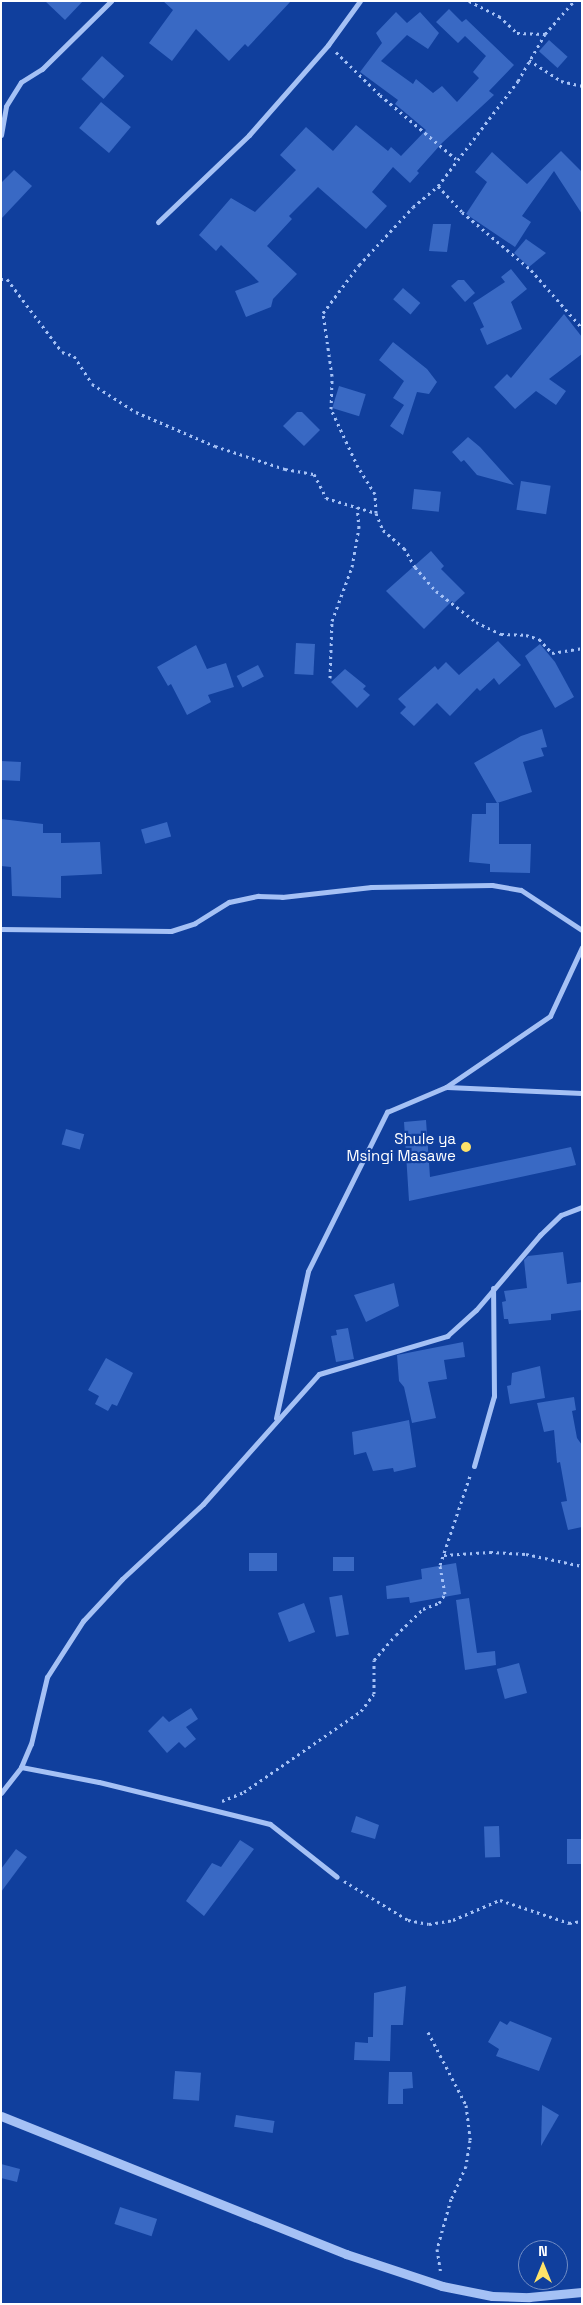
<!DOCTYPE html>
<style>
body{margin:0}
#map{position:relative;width:583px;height:2305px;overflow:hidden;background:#103f9d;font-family:"Space Grotesk",sans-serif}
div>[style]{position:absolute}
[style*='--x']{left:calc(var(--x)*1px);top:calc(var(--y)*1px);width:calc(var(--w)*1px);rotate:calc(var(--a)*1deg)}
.building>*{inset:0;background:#3969c4;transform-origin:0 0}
.path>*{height:3px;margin-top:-1.5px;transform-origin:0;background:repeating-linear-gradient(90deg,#a5c1f5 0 2.5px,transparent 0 6.5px)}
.minor>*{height:5px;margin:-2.5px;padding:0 2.5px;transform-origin:2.5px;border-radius:2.5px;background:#a5c1f5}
.tertiary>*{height:9px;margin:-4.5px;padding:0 4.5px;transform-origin:4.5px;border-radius:4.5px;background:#a5c1f5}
.dots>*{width:14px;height:14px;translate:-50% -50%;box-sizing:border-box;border:2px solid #103f9d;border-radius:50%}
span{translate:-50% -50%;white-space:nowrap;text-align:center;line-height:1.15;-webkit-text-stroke:4.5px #103f9d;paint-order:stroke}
.poi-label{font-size:15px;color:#fff}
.right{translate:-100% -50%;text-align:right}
.frame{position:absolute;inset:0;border:2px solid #fff;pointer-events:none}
.north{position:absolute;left:518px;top:2240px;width:50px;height:50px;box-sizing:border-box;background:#103f9d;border:1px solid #708cc4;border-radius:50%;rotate:0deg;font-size:14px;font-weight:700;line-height:20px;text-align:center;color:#fff}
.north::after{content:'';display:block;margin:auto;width:18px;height:22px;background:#ffe369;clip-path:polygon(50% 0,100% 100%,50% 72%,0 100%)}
</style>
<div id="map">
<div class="building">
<i style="clip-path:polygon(45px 1px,83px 1px,65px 20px)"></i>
<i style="clip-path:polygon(163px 1px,291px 1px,248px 47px,245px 44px,229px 61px,196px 29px,172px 61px,149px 43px,173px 10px)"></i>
<i style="clip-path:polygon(449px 9px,462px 22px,466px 19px,514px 65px,489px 91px,494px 95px,442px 143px,417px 171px,419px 173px,410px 183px,393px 167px,372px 192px,387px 206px,366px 229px,318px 187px,289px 216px,292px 219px,267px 246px,297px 274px,273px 299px,271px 307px,246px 317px,235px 291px,259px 282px,221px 245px,216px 251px,199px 235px,231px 198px,255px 212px,296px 170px,280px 155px,306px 127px,333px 151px,356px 125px,388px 151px,391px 147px,401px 156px,426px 130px,395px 104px,398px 100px,360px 72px,382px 43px,376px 33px,396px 12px,407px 23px,420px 12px,439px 33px,428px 49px,407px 35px,381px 61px,413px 84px,416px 79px,433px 93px,442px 86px,457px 102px,479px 78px,473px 72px,486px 56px,465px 36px,458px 43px,436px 22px)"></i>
<i style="left:549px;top:40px;width:25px;height:15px;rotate:42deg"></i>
<i style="left:102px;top:56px;width:30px;height:31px;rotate:42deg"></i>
<i style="left:101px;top:102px;width:39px;height:34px;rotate:40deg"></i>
<i style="clip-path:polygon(561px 151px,582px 172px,582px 214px,554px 171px,522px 216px,531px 222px,515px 247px,466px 214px,487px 182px,475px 172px,492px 152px,527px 184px)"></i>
<i style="clip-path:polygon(14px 170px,32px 186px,1px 219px,1px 183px)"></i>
<i style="clip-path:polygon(433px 224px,451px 224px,447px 252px,429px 251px)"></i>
<i style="clip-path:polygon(526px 239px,546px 253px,529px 267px,514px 253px)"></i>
<i style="clip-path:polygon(511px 269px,527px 289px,511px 302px,522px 329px,487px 345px,480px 329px,484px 327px,473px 303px,505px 282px,501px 277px)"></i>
<i style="clip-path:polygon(458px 280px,464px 280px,475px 293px,465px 302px,451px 286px)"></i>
<i style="left:403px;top:288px;width:23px;height:15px;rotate:41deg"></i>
<i style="clip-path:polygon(564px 314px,582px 337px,582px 354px,549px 379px,566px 391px,556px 405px,536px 391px,515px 409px,494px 387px,507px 374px,511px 378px)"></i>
<i style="clip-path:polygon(393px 342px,427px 369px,437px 382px,429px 394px,417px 392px,403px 435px,390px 426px,404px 405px,393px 398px,404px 381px,379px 360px)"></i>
<i style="left:339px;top:386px;width:28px;height:23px;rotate:17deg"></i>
<i style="clip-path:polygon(297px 412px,302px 412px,320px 430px,304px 446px,283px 426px)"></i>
<i style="clip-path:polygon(468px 437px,480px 447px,514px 485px,477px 475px,464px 460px,461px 462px,452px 452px)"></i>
<i style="left:521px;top:481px;width:30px;height:29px;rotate:9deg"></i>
<i style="left:414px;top:489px;width:27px;height:20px;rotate:6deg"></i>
<i style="clip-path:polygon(431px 551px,444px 566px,441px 569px,465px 593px,454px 603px,452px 601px,424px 629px,386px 591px)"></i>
<i style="clip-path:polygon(498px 641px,521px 665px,499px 685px,494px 678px,480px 691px,477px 688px,450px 716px,437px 703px,414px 726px,400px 713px,406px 707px,398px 699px,435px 666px,438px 670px,446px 662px,459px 675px)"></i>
<i style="left:296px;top:643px;width:19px;height:31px;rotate:3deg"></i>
<i style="clip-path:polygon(540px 644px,555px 662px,574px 697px,555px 708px,525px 656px)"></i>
<i style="clip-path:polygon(196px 645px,207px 669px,226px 663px,234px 687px,208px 695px,211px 702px,187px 715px,171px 684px,168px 686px,157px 667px)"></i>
<i style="left:258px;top:665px;width:13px;height:24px;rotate:63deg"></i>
<i style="clip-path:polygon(345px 669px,366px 686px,363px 689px,370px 695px,357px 708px,331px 682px)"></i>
<i style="clip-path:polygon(542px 729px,547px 747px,541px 748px,544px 756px,523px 762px,532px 792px,497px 803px,474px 763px,521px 736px)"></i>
<i style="left:1px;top:761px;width:20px;height:19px;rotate:3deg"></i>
<i style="clip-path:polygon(486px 803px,499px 803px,499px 844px,531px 844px,530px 873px,490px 872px,490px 864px,469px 862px,472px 814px,486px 814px)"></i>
<i style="clip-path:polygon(1px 819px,43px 824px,43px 833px,61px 833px,61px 843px,100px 842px,102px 874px,61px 876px,61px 898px,12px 896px,11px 867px,1px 866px)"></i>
<i style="left:167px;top:822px;width:15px;height:27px;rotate:74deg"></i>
<i style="clip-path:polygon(426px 1120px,430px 1177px,571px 1147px,576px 1165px,409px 1201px,404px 1122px)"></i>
<i style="left:66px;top:1129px;width:19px;height:16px;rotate:16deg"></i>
<i style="clip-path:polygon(563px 1252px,567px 1284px,582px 1282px,582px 1310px,551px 1314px,551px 1320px,509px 1324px,508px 1319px,504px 1319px,502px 1302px,506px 1301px,504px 1291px,527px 1288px,524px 1260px,528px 1256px)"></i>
<i style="clip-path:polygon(394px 1283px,399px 1306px,366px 1322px,354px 1295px)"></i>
<i style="clip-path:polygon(348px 1328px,354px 1359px,336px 1362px,331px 1336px,337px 1335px,336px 1330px)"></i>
<i style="clip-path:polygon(463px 1342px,465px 1357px,444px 1360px,447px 1379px,428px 1382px,436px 1418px,412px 1423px,404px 1387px,399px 1381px,397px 1355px)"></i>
<i style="clip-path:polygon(106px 1358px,133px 1373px,117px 1406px,112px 1404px,108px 1411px,95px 1404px,99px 1396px,88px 1390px)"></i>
<i style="clip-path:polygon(540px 1366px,545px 1398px,510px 1404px,507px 1386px,511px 1385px,512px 1373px)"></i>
<i style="clip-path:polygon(574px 1397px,576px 1410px,572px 1411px,577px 1438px,582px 1445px,582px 1527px,568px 1530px,561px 1502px,567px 1501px,560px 1462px,557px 1463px,554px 1430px,544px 1432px,537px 1403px)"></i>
<i style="clip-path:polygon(409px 1420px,416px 1467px,394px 1472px,393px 1468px,373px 1471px,366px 1452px,354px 1455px,352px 1432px)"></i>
<i style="left:277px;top:1553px;width:18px;height:28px;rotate:90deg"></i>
<i style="left:354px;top:1557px;width:14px;height:21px;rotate:90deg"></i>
<i style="clip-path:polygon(456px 1563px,461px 1594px,410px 1603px,409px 1597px,387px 1599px,386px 1586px,422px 1579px,421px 1569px)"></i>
<i style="left:342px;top:1595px;width:40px;height:13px;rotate:80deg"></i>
<i style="clip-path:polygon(469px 1598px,477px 1653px,495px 1651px,496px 1665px,465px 1670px,456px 1600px)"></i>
<i style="left:304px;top:1603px;width:31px;height:28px;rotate:69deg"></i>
<i style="left:519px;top:1663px;width:31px;height:23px;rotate:75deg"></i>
<i style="clip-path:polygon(191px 1708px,198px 1719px,186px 1727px,196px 1739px,185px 1748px,179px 1742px,167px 1753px,148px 1731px,163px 1716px,169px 1722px)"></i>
<i style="clip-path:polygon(356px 1816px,379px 1825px,375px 1839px,351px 1832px)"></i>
<i style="left:499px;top:1826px;width:31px;height:15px;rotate:88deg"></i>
<i style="left:567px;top:1839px;width:14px;height:25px"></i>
<i style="clip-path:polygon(240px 1840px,254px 1849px,204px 1916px,186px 1901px,212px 1863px,221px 1867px)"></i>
<i style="clip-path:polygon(16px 1849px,27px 1857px,1px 1892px,1px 1869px)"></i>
<i style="clip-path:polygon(406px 1986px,403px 2025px,391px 2025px,390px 2061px,354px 2060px,355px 2042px,368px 2043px,368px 2037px,373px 2037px,374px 1993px)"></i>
<i style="clip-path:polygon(500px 2021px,507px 2025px,510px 2021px,552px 2038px,539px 2071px,496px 2056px,499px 2049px,488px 2042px)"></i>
<i style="left:175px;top:2071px;width:26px;height:28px;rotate:4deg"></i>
<i style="clip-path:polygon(389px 2072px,412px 2072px,413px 2088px,403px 2089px,403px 2104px,388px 2104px)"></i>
<i style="clip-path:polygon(542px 2105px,559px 2115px,541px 2146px)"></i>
<i style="left:236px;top:2115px;width:39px;height:12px;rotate:9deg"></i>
<i style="clip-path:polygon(1px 2164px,20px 2169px,17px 2182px,1px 2178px)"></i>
<i style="left:120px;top:2207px;width:39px;height:18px;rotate:18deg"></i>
</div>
<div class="path">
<i style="--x:469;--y:1;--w:34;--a:27"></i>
<i style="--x:499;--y:16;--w:25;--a:43"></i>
<i style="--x:517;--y:33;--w:28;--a:2"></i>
<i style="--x:336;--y:52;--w:62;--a:44.3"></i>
<i style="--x:380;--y:95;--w:99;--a:40.1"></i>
<i style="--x:529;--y:60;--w:38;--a:33"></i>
<i style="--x:561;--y:81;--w:22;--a:13"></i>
<i style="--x:438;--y:186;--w:35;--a:47"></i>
<i style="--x:462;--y:212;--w:90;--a:40"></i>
<i style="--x:531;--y:270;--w:77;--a:48.7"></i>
<i style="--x:1;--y:279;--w:6;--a:0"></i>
<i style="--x:7;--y:279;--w:91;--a:53"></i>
<i style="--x:62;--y:352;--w:13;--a:18"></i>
<i style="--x:74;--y:356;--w:33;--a:57"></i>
<i style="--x:92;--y:384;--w:52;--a:32.5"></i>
<i style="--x:136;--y:412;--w:86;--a:23.3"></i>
<i style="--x:215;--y:446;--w:74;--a:18.2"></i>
<i style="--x:285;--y:469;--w:29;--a:10"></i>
<i style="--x:314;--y:474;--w:27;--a:63"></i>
<i style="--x:326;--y:498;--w:52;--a:16.7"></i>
<i style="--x:376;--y:513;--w:18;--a:68"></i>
<i style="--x:383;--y:530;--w:28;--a:41"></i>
<i style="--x:404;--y:548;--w:22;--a:60"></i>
<i style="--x:415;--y:567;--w:32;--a:49"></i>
<i style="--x:436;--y:591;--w:51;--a:37.8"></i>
<i style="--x:476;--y:622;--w:28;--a:26"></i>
<i style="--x:501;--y:634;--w:25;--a:2"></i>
<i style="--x:526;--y:635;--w:14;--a:17"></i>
<i style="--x:539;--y:639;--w:19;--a:47"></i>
<i style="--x:552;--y:653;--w:30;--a:-9"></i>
<i style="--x:376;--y:513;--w:19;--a:-93"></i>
<i style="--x:375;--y:494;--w:32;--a:-122"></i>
<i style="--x:358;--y:467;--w:64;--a:-115"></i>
<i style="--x:331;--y:409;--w:33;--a:-88"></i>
<i style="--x:332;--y:376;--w:64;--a:-98.1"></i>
<i style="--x:323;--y:313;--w:60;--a:-53.1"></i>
<i style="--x:359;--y:265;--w:79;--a:-47"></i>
<i style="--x:413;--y:207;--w:33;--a:-40"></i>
<i style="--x:438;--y:186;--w:132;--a:-52.7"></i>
<i style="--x:518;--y:81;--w:54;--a:-60.1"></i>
<i style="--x:545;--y:34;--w:44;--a:-48.7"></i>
<i style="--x:330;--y:678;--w:57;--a:-88"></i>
<i style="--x:332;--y:621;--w:58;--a:-69.7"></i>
<i style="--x:352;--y:567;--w:40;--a:-80"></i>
<i style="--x:359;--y:528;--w:21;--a:-95"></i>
<i style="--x:444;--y:1555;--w:46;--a:-3.7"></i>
<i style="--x:490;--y:1552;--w:36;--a:3"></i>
<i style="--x:526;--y:1554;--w:57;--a:12.1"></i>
<i style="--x:222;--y:1801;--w:24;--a:-22"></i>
<i style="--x:244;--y:1792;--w:142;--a:-34.7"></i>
<i style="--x:361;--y:1711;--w:21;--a:-53"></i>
<i style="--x:374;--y:1694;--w:34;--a:-90"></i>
<i style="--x:374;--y:1660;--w:33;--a:-49"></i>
<i style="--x:396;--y:1635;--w:37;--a:-44"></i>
<i style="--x:423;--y:1609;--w:17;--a:-21"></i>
<i style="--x:439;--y:1603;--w:11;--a:-56"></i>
<i style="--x:445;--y:1594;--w:29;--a:-100"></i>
<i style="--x:440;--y:1565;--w:97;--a:-71.4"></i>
<i style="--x:344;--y:1881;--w:75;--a:31.4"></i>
<i style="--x:408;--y:1920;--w:21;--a:11"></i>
<i style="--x:429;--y:1924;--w:24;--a:-9"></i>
<i style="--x:453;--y:1920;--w:51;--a:-23.1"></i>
<i style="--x:500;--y:1900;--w:73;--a:18.4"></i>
<i style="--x:569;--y:1923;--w:13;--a:-9"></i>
<i style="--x:428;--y:2032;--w:82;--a:62.5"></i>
<i style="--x:466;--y:2105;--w:35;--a:83"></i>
<i style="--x:470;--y:2140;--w:26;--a:99"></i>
<i style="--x:466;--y:2166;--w:36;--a:114"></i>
<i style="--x:451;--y:2199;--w:52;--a:105.6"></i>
<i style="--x:437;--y:2249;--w:24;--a:81"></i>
</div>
<div class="minor">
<i style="--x:1;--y:135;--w:29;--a:-80"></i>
<i style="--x:6;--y:106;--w:28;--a:-58"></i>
<i style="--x:21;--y:82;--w:25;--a:-32"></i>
<i style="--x:42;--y:69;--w:97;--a:-44.6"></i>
<i style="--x:158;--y:222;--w:126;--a:-43.7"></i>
<i style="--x:249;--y:135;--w:120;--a:-48.7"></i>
<i style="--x:328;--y:45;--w:54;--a:-54"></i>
<i style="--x:1;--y:929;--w:170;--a:0.7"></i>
<i style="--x:171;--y:931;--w:25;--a:-18"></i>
<i style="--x:195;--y:923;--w:40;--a:-32"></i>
<i style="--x:229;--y:902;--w:30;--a:-12"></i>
<i style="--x:258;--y:896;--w:24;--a:2"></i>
<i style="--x:282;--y:897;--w:90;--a:-6.4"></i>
<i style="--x:371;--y:887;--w:121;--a:-0.9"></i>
<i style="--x:492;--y:885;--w:29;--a:10"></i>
<i style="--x:521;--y:890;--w:73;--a:33.3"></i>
<i style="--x:447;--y:1087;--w:135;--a:2.5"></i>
<i style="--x:276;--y:1418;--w:150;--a:-77.7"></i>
<i style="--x:308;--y:1271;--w:178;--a:-63.6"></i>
<i style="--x:387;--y:1112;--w:64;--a:-23"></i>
<i style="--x:446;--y:1087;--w:126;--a:-34.3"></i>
<i style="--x:550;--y:1016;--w:76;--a:-65.1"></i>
<i style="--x:474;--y:1466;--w:73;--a:-74.1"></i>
<i style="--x:494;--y:1396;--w:108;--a:-90.5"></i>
<i style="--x:21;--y:1767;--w:79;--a:10.9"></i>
<i style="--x:99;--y:1782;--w:176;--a:13.8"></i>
<i style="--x:270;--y:1824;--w:85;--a:38.3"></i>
<i style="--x:1;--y:1793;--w:33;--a:-52"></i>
<i style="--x:21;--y:1767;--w:25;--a:-67"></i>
<i style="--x:31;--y:1744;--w:69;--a:-76.6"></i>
<i style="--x:47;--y:1677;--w:67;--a:-57.3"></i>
<i style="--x:83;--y:1621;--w:57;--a:-47.1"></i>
<i style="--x:122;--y:1579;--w:110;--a:-42.8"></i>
<i style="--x:203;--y:1504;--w:174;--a:-48.3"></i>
<i style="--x:319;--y:1374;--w:134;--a:-16.5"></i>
<i style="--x:447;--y:1336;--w:39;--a:-42"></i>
<i style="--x:476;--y:1310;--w:99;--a:-49.5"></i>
<i style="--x:540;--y:1235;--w:29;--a:-44"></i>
<i style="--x:561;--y:1215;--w:22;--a:-21"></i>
</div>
<div class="tertiary">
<i style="--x:1;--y:2116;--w:372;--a:21.8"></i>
<i style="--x:346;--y:2254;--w:101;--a:18.4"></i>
<i style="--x:442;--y:2286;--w:51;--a:11.3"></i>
<i style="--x:492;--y:2296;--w:37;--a:2"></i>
<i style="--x:529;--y:2297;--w:53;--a:-5.4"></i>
</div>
<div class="dots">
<i style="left:466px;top:1147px;background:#ffe369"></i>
</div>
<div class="poi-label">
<span class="right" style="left:456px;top:1147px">Shule ya<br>Msingi Masawe</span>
</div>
<div class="frame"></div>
<div class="north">N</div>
</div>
